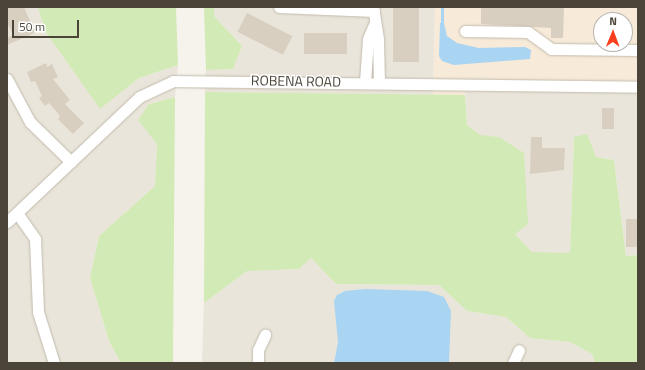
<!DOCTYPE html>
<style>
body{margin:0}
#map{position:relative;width:645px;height:370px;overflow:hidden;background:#f6f3ec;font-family:"Titillium Web",sans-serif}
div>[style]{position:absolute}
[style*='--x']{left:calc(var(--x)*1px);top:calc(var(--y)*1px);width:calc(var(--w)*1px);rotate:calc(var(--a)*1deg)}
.residential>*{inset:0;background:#eae5da}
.commercial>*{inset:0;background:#f7ead8}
.green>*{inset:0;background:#d2eab5}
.water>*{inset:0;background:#a9d4f2}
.stream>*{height:2.5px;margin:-1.25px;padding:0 1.25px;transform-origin:1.25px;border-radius:1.25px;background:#a9d4f2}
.building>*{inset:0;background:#d8cfc1;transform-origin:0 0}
.roads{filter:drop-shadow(0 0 1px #c2bbae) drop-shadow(0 0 1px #c2bbae)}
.minor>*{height:11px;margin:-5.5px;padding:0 5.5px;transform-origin:5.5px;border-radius:5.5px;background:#fff}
span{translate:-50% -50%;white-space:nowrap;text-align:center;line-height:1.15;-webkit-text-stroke:3px #fff;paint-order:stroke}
.street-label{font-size:14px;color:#4b4439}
.frame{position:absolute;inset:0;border:8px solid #4b4439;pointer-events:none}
.north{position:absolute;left:593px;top:12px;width:40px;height:40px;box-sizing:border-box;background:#fff;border:1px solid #b7b4b0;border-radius:50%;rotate:1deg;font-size:11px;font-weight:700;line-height:16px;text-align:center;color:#4b4439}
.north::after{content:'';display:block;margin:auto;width:14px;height:18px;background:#fc3f1d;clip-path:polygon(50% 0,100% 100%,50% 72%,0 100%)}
.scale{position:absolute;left:12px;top:20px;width:67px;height:18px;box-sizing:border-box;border:2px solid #4b4439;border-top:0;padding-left:5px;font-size:12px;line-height:14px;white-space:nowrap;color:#4b4439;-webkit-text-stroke:3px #fff;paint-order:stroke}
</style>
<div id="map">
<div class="residential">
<i style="clip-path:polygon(7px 7px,38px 7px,45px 31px,100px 108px,139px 78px,178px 65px,175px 97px,149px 104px,157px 144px,155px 186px,99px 236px,90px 278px,109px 341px,121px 363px,7px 363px)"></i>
<i style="clip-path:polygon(214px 7px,435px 7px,433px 95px,205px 92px,206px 70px,232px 69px,242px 46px,214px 16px)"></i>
<i style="clip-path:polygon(465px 89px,638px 91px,638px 255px,626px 256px,614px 160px,596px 157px,574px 137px,570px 254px,532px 252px,515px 234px,499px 137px,480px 136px,467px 125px)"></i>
<i style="clip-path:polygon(311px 258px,336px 284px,439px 285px,467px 311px,506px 317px,530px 338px,570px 342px,592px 354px,595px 363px,202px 363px,204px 303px,247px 271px,299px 269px)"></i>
</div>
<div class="commercial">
<i style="clip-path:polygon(evenodd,435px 7px,638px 7px,638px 91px,465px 89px,465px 95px,433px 95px,435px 7px,601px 20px,625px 20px,625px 44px,601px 44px,601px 20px)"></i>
</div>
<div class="green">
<i style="clip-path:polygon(38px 7px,176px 7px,178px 65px,139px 78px,100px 109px,45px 31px)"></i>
<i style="clip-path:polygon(204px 7px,214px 7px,214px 16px,242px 46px,233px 69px,206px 70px)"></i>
<i style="clip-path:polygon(205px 92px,465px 95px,467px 125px,480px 135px,499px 137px,524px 153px,528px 224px,515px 234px,532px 252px,570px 253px,574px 137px,587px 134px,596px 157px,614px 160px,626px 256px,638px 255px,638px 363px,595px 363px,592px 354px,570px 342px,530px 338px,506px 317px,467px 311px,439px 285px,336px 284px,311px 258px,299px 269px,247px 271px,204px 303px)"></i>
<i style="clip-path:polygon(175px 97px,173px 363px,121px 363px,109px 341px,90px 278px,99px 236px,155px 186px,157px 144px,138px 120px,149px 104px)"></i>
</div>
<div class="water">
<i style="clip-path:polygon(440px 23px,444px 23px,447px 36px,457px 43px,479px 48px,525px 47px,531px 50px,530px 59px,454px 65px,442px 61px,439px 56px)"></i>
<i style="clip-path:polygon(365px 289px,427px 291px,444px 297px,451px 311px,449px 363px,334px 363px,338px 342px,334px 301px,337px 295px,345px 291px)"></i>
</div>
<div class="stream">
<i style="--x:442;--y:23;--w:16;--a:-90"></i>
</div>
<div class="building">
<i style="clip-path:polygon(7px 7px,24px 7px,35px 33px,7px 45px,7px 38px,13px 35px,7px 22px)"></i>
<i style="left:393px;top:7px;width:26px;height:55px"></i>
<i style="clip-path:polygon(481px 7px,564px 7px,563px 38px,551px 38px,551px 28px,481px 24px)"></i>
<i style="left:247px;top:13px;width:51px;height:21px;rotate:27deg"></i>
<i style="left:304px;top:33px;width:43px;height:21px"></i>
<i style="clip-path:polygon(46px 63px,47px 67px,52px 64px,58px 77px,53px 79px,70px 100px,65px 104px,84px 123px,73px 134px,58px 119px,60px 116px,49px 103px,45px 106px,39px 98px,42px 96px,35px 81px,31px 82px,27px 72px)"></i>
<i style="left:602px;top:108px;width:12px;height:21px"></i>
<i style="clip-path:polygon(531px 137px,542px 137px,542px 148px,565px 148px,564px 170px,530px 174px)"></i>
<i style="left:626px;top:219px;width:12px;height:28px"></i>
</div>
<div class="roads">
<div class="minor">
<i style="--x:279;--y:7;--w:95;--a:2.4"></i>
<i style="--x:373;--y:7;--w:32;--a:81"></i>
<i style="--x:378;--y:39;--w:43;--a:88.7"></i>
<i style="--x:465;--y:31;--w:63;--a:0.9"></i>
<i style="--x:528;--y:32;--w:29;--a:36"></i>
<i style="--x:551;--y:49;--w:87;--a:0.7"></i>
<i style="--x:7;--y:79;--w:49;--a:61.9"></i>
<i style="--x:30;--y:122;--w:57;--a:44.3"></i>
<i style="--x:365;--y:82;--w:43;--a:-86"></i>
<i style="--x:368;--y:39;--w:15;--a:-67"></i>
<i style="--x:17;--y:213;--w:32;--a:55"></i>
<i style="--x:35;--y:239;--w:73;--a:87.6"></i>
<i style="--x:38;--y:312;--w:53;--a:72.6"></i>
<i style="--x:7;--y:222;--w:182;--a:-43.4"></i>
<i style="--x:139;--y:97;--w:38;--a:-25"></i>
<i style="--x:173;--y:81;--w:465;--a:0.7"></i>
<i style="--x:258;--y:363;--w:13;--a:-90"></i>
<i style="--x:258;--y:350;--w:17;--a:-65"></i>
<i style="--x:513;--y:363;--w:14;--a:-65"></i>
</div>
</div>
<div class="street-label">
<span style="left:296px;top:81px;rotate:1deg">ROBENA ROAD</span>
</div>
<div class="frame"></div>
<div class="north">N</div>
<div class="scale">50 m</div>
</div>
